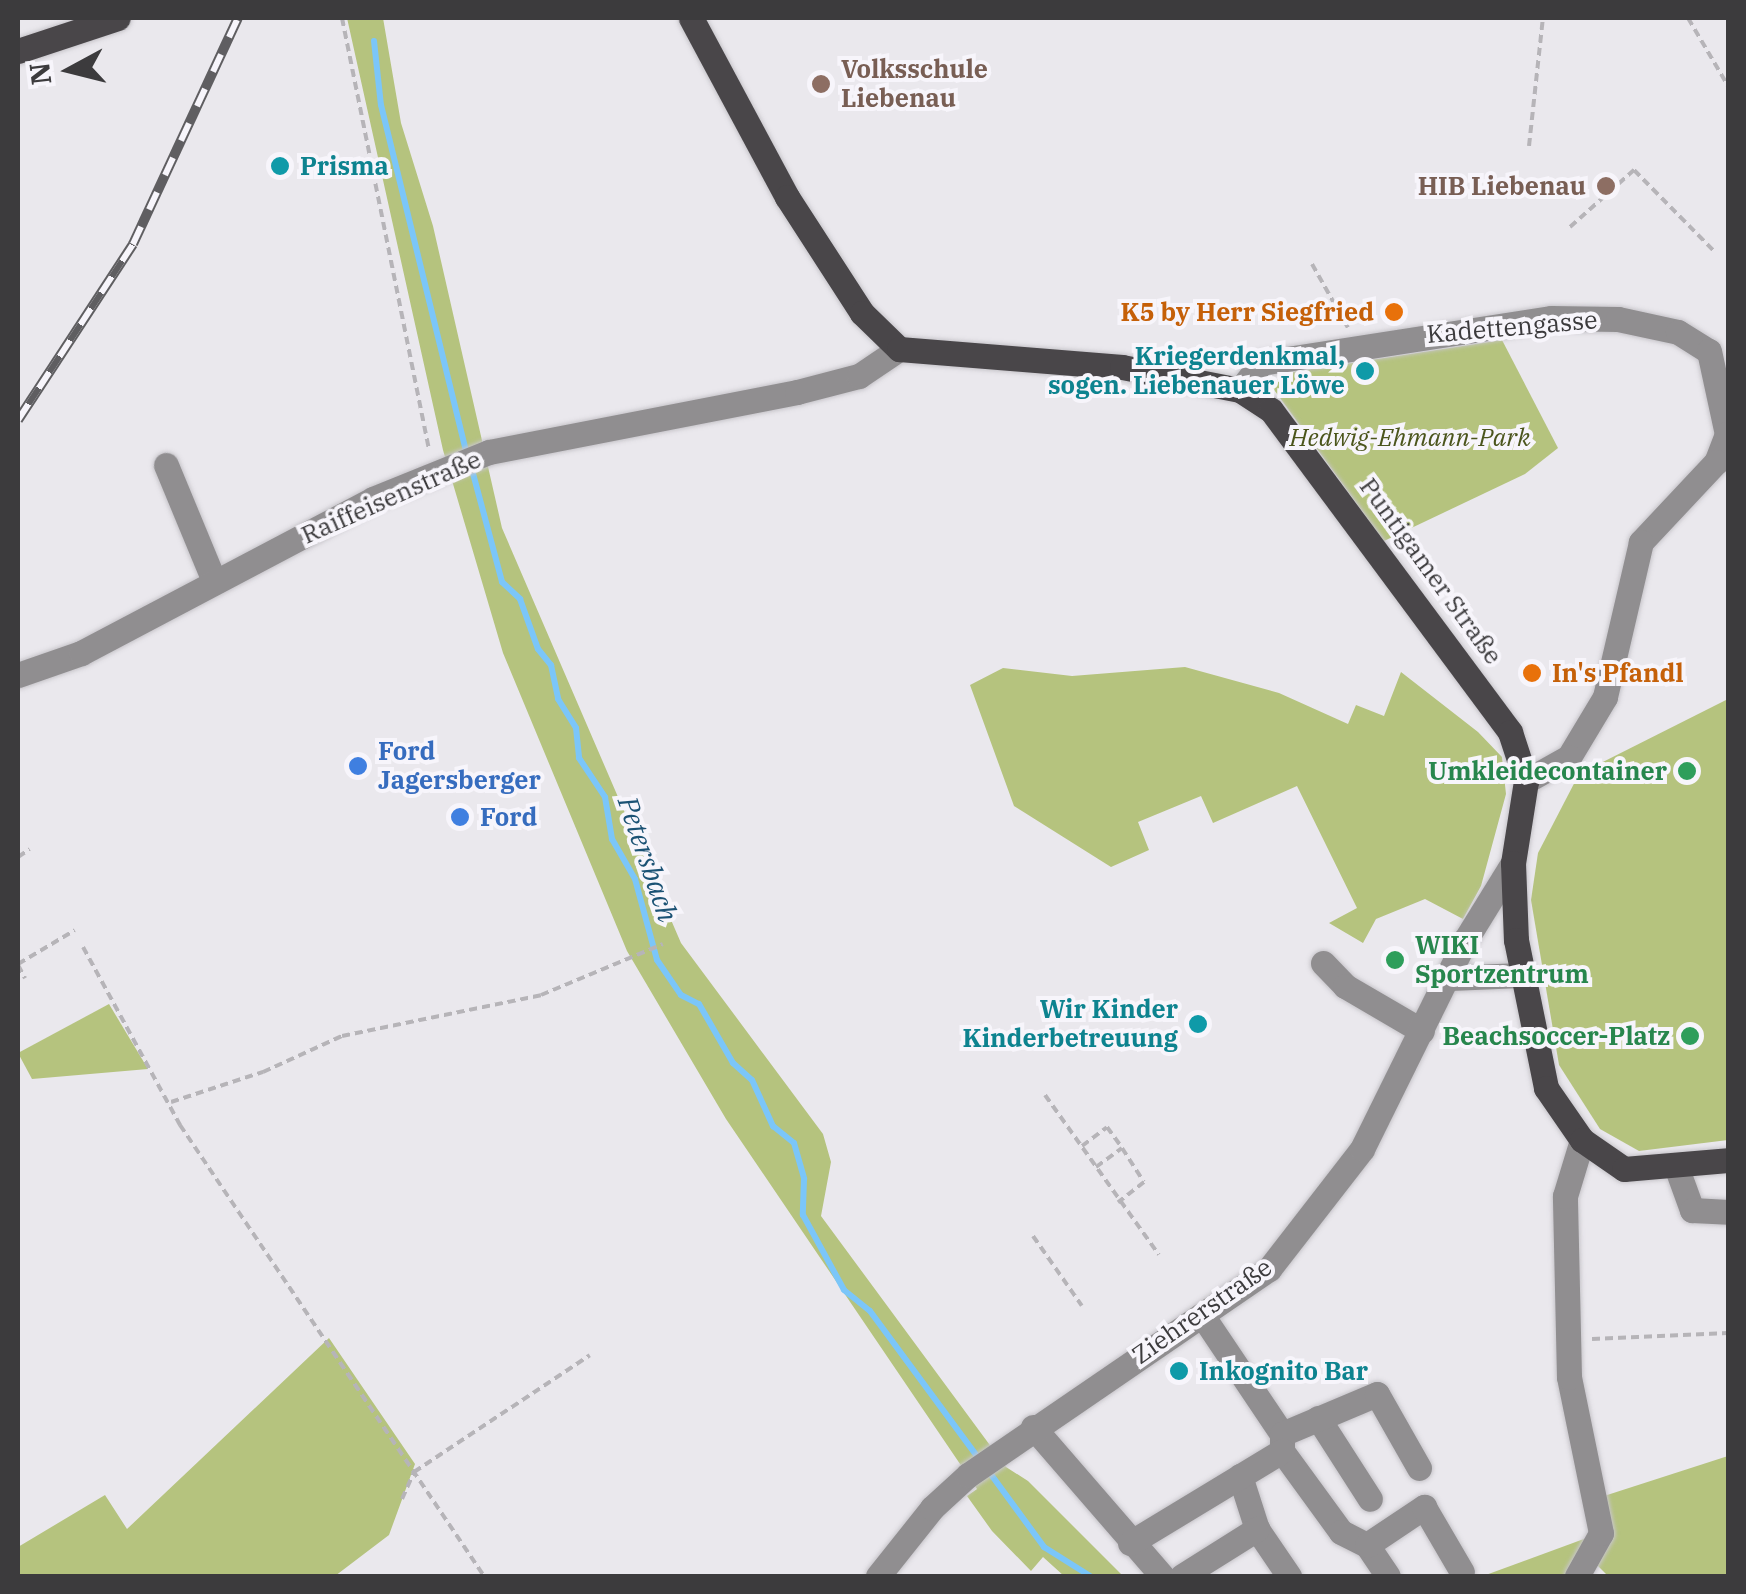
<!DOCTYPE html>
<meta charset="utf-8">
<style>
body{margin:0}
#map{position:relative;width:1746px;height:1594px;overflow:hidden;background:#eae8ed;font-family:"IBM Plex Serif",serif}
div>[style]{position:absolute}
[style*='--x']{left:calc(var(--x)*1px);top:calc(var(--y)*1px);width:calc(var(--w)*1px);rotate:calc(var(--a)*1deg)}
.green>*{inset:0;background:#b5c37e}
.stream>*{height:6px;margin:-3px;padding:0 3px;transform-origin:3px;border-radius:3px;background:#7bc6f9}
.path>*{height:4px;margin-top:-2px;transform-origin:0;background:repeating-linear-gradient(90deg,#b6b4b8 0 8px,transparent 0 13px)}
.roads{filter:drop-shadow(0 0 2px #c7c5ca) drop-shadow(0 0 2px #c7c5ca)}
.minor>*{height:25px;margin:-12.5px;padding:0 12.5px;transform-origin:12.5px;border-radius:12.5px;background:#908e90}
.major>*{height:25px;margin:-12.5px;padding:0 12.5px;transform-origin:12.5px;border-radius:12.5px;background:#494649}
.rail>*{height:10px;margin-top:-5px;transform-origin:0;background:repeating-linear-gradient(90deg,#f7f5fb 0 19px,#5f5e61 0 38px);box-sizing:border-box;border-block:2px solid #5f5e61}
.dots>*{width:28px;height:28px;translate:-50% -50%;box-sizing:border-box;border:5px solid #f7f5fb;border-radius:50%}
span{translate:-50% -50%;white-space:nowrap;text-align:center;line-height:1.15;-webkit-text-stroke:8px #f7f5fb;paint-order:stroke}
.education-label{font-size:25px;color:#785e54;font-weight:700}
.left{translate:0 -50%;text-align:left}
.right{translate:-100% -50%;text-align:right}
.culture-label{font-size:25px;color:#0d838f;font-weight:700}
.food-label{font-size:25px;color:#c56008;font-weight:700}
.street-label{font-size:25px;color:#3c3b3d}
.park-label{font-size:25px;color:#4b551c;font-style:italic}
.shop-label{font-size:25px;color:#366cbe;font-weight:700}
.leisure-label{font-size:25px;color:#27864d;font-weight:700}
.water-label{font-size:28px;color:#1b5274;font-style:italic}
.frame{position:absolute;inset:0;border:20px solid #3c3b3d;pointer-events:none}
.north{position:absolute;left:20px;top:20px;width:100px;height:100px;-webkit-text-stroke:8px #f7f5fb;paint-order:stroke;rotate:263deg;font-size:28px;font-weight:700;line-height:40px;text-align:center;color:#3c3b3d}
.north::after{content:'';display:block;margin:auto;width:35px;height:45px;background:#3c3b3d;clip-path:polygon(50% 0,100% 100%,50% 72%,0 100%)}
</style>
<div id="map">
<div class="green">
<i style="clip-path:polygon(347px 18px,383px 18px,401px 123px,433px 226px,502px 528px,681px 943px,823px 1134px,831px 1162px,821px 1216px,1006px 1467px,1028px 1481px,1123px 1576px,1064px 1576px,1043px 1557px,1031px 1571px,992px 1531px,967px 1496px,977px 1489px,726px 1119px,627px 951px,503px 653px,443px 450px)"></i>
<i style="clip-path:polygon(1502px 340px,1558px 448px,1525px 474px,1384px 541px,1269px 383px,1292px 372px)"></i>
<i style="clip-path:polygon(1185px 667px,1279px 693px,1348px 724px,1356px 705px,1384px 716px,1401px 672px,1478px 732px,1502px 757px,1506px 794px,1481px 886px,1463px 919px,1425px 899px,1376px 919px,1363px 943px,1329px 923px,1357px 908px,1297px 786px,1213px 823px,1201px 796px,1138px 822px,1149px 850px,1111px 867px,1014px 806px,970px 685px,1003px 668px,1072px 676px)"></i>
<i style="clip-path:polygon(1728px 699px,1728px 1140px,1639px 1151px,1600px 1129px,1559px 1065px,1531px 900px,1538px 853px,1579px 774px)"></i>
<i style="clip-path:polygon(109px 1004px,148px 1069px,32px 1079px,18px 1053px)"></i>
<i style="clip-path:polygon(329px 1338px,415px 1464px,389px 1535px,335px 1576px,18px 1576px,18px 1547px,105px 1495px,127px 1529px)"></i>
<i style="clip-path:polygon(1728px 1456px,1728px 1576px,1608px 1576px,1595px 1563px,1601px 1497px)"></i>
<i style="clip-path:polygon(1592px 1536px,1570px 1576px,1483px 1576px)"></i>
</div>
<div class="stream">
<i style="--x:374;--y:41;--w:64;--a:83.8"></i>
<i style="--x:381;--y:105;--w:359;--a:76.2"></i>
<i style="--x:471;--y:466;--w:120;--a:75"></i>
<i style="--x:502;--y:582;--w:25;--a:43"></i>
<i style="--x:520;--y:599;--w:53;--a:70.2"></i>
<i style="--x:538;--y:649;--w:21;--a:51"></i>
<i style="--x:551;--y:665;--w:35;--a:78"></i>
<i style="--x:558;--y:699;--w:34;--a:58"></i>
<i style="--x:576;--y:728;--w:30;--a:84"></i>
<i style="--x:579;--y:758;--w:47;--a:56.3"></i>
<i style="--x:605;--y:797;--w:43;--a:80.5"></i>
<i style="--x:612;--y:839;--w:46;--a:60.1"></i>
<i style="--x:635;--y:879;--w:84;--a:74.8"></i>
<i style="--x:657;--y:960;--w:42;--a:55.6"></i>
<i style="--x:681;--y:995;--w:20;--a:27"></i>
<i style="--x:699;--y:1004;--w:68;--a:60"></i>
<i style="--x:733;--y:1063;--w:25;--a:42"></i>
<i style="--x:752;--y:1080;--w:51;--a:65.5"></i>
<i style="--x:773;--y:1126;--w:27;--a:39"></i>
<i style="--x:794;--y:1143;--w:37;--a:74"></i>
<i style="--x:804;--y:1179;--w:36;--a:92"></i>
<i style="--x:803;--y:1215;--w:85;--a:61.3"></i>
<i style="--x:844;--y:1290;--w:33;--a:39"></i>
<i style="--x:870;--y:1311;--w:184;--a:53.6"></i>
<i style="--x:987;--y:1469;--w:97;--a:53.8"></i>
<i style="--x:1044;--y:1547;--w:54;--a:32.2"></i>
</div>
<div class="path">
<i style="--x:342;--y:18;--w:440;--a:78.6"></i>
<i style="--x:1688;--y:18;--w:79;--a:59.5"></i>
<i style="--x:1529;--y:146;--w:129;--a:-83.8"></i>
<i style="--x:1570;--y:227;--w:86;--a:-41.7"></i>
<i style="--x:1634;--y:170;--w:114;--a:45.4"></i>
<i style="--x:1312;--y:264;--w:73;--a:60.6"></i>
<i style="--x:18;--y:857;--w:14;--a:-34"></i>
<i style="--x:83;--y:947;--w:203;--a:61.4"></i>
<i style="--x:180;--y:1125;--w:544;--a:56.02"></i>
<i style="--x:18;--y:964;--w:66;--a:-30.8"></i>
<i style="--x:18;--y:965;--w:15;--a:62"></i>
<i style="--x:1045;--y:1095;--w:196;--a:54.5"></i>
<i style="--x:171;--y:1102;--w:97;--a:-18.1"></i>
<i style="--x:263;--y:1072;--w:87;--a:-24.5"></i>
<i style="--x:342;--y:1036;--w:203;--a:-11.6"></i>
<i style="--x:541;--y:995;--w:132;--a:-22.7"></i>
<i style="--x:1082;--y:1146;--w:31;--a:-37"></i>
<i style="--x:1107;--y:1127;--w:26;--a:54"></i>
<i style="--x:1096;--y:1167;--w:32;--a:-36"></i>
<i style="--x:1122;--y:1148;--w:40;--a:57.1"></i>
<i style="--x:1144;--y:1182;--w:33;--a:142"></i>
<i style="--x:1033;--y:1236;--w:85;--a:55"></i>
<i style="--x:1592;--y:1339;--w:136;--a:-2.5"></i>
<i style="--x:402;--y:1499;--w:30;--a:-66"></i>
<i style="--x:414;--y:1472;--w:211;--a:-33.6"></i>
</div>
<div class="roads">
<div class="minor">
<i style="--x:1240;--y:390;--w:34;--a:-52"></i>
<i style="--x:1261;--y:363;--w:293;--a:-8.8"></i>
<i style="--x:1551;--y:318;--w:67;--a:0.9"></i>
<i style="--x:1618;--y:319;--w:61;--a:12.2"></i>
<i style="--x:1678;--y:332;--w:36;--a:32"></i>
<i style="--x:1709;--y:351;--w:85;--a:77.8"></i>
<i style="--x:1727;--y:434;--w:30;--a:111"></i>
<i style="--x:1716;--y:462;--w:110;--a:133.2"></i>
<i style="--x:1641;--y:542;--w:159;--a:103.1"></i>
<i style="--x:1605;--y:697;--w:70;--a:121"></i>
<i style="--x:1569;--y:757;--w:49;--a:150.8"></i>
<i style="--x:166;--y:465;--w:126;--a:67.5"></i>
<i style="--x:18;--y:675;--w:67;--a:-19.2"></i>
<i style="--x:81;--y:653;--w:330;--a:-27.8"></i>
<i style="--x:373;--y:499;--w:125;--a:-22.1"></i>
<i style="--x:489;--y:452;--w:314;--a:-11"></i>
<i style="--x:797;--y:392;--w:64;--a:-14.5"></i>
<i style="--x:859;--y:376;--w:48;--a:-34"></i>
<i style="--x:1323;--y:963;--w:32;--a:46"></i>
<i style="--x:1345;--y:986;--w:89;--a:30.3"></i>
<i style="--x:1450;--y:978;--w:71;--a:-2.4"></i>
<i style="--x:1676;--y:1166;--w:47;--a:70"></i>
<i style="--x:1692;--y:1210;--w:36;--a:3"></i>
<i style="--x:1202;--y:1315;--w:143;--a:56.1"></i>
<i style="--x:1282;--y:1434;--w:17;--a:90"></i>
<i style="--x:1282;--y:1451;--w:100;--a:53.9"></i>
<i style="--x:1341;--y:1532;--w:29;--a:27"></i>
<i style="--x:1367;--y:1545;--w:37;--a:56"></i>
<i style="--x:1318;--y:1418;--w:96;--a:57.3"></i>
<i style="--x:1033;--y:1427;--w:197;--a:49.1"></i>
<i style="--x:1282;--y:1434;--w:103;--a:-22.8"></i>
<i style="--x:1377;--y:1394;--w:85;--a:60.4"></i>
<i style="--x:1240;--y:1476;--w:56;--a:72.2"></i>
<i style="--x:1257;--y:1529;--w:57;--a:55.8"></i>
<i style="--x:1130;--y:1543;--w:178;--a:-31.2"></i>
<i style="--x:1367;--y:1545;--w:69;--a:-33.7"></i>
<i style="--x:1424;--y:1507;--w:75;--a:59.7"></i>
<i style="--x:878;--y:1576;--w:87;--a:-51.5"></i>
<i style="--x:932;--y:1508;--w:49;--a:-42.5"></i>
<i style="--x:968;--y:1475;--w:365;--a:-34.4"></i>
<i style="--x:1269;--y:1269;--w:152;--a:-52.2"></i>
<i style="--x:1362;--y:1149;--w:234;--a:-63.7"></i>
<i style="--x:1466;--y:939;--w:89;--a:-58.3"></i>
<i style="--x:1182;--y:1576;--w:89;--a:-32.1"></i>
<i style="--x:1577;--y:1576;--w:49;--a:-60.8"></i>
<i style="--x:1601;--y:1533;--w:159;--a:-101.6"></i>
<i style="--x:1569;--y:1377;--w:181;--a:-91.3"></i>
<i style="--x:1565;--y:1196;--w:59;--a:-73.1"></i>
</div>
<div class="major">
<i style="--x:691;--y:18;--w:203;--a:61.8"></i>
<i style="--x:787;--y:197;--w:138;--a:57.1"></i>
<i style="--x:862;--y:313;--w:52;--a:44.2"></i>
<i style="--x:899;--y:349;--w:224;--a:4.6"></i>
<i style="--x:1122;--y:367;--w:120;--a:11"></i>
<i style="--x:1240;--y:390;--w:37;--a:33"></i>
<i style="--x:1271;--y:410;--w:401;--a:53.4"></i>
<i style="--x:1510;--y:732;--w:52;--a:71.9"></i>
<i style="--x:1526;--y:781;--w:83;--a:99"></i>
<i style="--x:1513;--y:863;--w:77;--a:87.8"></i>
<i style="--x:1516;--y:940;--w:151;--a:78.5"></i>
<i style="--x:1546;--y:1088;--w:63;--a:55.3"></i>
<i style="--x:1582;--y:1140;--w:51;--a:34.6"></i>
<i style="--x:1624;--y:1169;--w:104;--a:-4.9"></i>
<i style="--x:18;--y:51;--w:105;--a:-18.3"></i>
</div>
</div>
<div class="rail">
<i style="--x:18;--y:420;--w:210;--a:-56.8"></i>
<i style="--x:133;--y:244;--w:249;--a:-65.1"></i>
</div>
<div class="dots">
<i style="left:821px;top:84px;background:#8d6e63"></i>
<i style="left:280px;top:166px;background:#0f9aa8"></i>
<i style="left:1606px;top:186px;background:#8d6e63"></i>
<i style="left:1394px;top:312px;background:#e8710a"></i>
<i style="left:1365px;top:371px;background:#0f9aa8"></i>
<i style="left:1532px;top:673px;background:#e8710a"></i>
<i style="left:358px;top:766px;background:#3f7fe0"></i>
<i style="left:1687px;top:771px;background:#2e9e5b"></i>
<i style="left:460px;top:817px;background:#3f7fe0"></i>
<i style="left:1395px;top:960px;background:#2e9e5b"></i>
<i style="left:1198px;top:1024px;background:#0f9aa8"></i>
<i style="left:1690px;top:1036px;background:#2e9e5b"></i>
<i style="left:1179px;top:1371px;background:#0f9aa8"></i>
</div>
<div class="education-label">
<span class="left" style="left:841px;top:84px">Volksschule<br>Liebenau</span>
<span class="right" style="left:1586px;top:186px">HIB Liebenau</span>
</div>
<div class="culture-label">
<span class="left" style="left:300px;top:166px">Prisma</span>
<span class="right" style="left:1345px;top:371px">Kriegerdenkmal,<br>sogen. Liebenauer Löwe</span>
<span class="right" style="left:1178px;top:1024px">Wir Kinder<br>Kinderbetreuung</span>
<span class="left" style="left:1199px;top:1371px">Inkognito Bar</span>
</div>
<div class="food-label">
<span class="right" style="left:1374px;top:312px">K5 by Herr Siegfried</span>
<span class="left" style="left:1552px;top:673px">In's Pfandl</span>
</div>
<div class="street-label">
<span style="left:1512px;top:327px;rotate:-5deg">Kadettengasse</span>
<span style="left:391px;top:497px;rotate:-24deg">Raiffeisenstraße</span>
<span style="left:1431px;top:571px;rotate:54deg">Puntigamer Straße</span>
<span style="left:1202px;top:1311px;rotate:-35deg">Ziehrerstraße</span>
</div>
<div class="park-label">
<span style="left:1410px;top:437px">Hedwig-Ehmann-Park</span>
</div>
<div class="shop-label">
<span class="left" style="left:378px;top:766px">Ford<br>Jagersberger</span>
<span class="left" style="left:480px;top:817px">Ford</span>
</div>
<div class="leisure-label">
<span class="right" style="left:1667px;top:771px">Umkleidecontainer</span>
<span class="left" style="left:1415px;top:960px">WIKI<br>Sportzentrum</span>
<span class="right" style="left:1670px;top:1036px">Beachsoccer-Platz</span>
</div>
<div class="water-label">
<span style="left:648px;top:859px;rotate:71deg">Petersbach</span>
</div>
<div class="frame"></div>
<div class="north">N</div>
</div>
